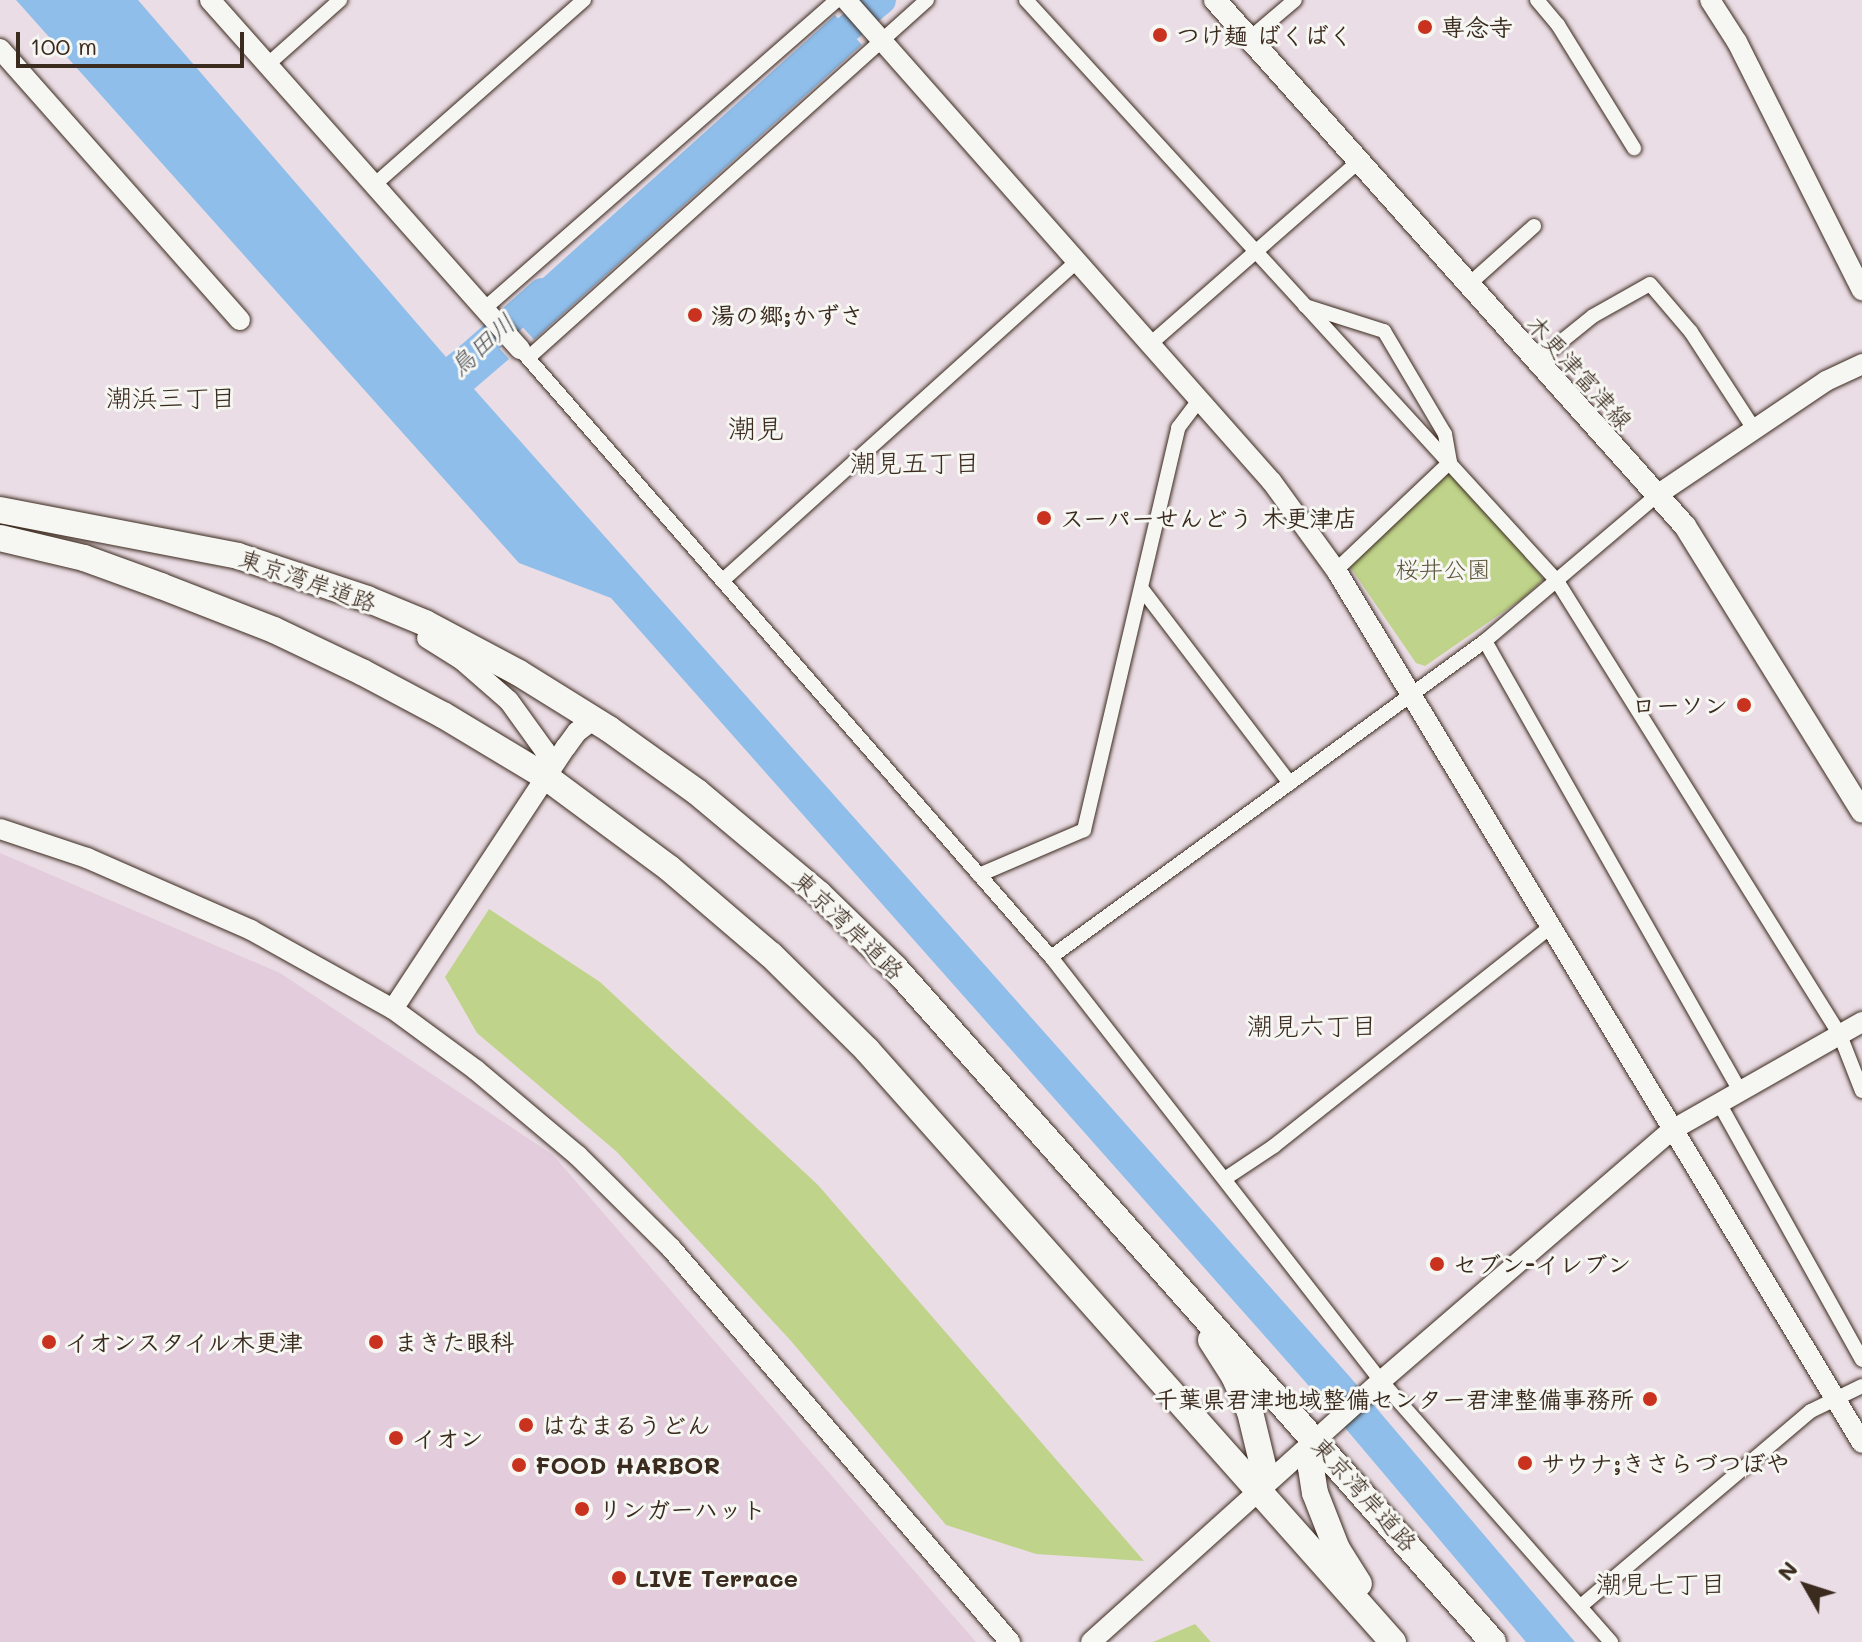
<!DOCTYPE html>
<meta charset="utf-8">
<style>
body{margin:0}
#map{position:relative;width:1862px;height:1642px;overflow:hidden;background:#ebdde5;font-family:Mali,"Klee One",sans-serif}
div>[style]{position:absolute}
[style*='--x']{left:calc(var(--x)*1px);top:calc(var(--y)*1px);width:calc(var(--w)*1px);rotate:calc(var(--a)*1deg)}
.built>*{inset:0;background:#e3ccdc}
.green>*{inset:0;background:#bfd48a}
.water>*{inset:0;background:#8fbeea;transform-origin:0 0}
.river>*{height:28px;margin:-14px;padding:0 14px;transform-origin:14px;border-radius:14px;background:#8fbeea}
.roads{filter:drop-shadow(0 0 2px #3b2a1e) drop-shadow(0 0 2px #3b2a1e)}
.street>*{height:14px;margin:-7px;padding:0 7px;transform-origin:7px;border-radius:7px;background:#f6f6f2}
.secondary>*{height:20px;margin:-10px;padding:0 10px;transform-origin:10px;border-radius:10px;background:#f6f6f2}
.primary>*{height:22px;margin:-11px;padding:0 11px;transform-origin:11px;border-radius:11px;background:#f6f6f2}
.highway>*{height:26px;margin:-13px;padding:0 13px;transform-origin:13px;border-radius:13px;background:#f6f6f2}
.dots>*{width:22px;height:22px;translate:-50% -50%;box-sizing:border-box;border:4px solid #f6f6f2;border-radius:50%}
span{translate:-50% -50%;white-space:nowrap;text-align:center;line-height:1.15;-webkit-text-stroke:6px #f6f6f2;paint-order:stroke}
.poi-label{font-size:24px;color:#3b2a1e;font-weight:700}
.left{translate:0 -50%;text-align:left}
.right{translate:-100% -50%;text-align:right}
.street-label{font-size:24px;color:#3b2a1e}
.park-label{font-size:24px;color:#5c5439}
.water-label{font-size:26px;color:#54565b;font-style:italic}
.neighbourhood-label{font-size:26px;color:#3b2a1e}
.quarter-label{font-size:28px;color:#3b2a1e}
.north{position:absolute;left:1766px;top:1546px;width:80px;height:80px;-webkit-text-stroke:6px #f6f6f2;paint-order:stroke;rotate:309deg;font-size:22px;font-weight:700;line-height:32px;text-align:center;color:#3b2a1e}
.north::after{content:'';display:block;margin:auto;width:28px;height:36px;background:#3b2a1e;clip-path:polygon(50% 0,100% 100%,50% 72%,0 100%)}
.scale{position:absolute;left:16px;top:32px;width:228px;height:36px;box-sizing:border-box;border:4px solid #3b2a1e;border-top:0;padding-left:10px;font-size:24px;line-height:28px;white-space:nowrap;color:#3b2a1e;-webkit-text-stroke:6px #f6f6f2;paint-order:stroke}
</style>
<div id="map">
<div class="built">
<i style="clip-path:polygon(0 853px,280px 973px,553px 1155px,976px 1642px,0 1642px)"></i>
</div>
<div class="green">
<i style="clip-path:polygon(1445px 470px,1454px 474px,1544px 579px,1522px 599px,1425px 666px,1416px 663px,1348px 564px)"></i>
<i style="clip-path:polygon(489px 909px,600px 982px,818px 1185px,1144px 1561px,1036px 1554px,946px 1525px,791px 1341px,617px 1152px,477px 1033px,445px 977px)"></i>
<i style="clip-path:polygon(1195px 1624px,1211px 1642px,1153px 1642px)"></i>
</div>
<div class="water">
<i style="clip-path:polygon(16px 0,138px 0,446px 357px,482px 329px,509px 359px,474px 389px,1350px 1377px,1575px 1642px,1526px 1642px,1324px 1403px,611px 598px,519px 563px)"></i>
<i style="left:835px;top:15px;width:40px;height:441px;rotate:48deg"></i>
</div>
<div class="river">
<i style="--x:818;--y:53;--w:83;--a:-39.6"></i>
<i style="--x:462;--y:363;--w:107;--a:-41.6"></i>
</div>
<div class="roads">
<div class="street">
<i style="--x:1026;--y:0;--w:787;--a:47.57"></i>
<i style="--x:1557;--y:581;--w:535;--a:58.06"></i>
<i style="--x:1840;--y:1035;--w:60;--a:68.6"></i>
<i style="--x:1537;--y:0;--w:33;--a:50"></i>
<i style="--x:1558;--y:25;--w:145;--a:58.3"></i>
<i style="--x:1249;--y:39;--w:60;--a:-40.3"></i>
<i style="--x:267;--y:65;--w:98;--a:-41.7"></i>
<i style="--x:374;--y:185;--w:280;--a:-41.4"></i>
<i style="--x:1467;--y:286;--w:90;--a:-41.8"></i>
<i style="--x:1305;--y:306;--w:83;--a:17.6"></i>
<i style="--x:1384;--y:331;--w:120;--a:59.4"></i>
<i style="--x:1445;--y:434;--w:28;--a:80"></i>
<i style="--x:1450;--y:462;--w:157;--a:136.5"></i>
<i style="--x:484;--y:309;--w:469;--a:-41.2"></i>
<i style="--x:1149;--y:345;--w:278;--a:-41.2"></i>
<i style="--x:520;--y:349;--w:807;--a:48.87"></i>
<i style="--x:1051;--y:957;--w:537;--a:52.11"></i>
<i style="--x:1381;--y:1381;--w:348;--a:48.6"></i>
<i style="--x:528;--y:358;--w:536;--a:-41.9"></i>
<i style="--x:1536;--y:362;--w:73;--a:-38.9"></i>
<i style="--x:1593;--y:316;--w:65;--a:-29.3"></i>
<i style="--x:1650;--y:284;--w:63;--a:49.5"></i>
<i style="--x:1691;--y:332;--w:116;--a:57"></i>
<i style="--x:723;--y:580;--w:475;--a:-42"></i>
<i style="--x:1142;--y:589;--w:244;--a:52.7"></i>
<i style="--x:1485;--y:641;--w:517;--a:60.46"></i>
<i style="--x:979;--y:875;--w:114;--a:-23.2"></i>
<i style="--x:1084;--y:830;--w:413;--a:-76.8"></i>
<i style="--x:1178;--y:428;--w:34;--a:-53"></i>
<i style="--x:1051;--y:957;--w:537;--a:-36.06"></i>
<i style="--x:1485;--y:641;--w:226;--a:-40.3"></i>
<i style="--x:1719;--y:1103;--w:294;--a:60.9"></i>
<i style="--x:1226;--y:1178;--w:58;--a:-33.7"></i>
<i style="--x:1274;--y:1146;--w:355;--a:-38.4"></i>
<i style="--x:1582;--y:1605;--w:300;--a:-40.3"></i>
<i style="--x:1811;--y:1411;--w:57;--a:-26.1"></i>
</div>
<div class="secondary">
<i style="--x:210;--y:0;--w:467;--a:48.4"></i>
<i style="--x:846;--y:0;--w:643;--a:48.53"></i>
<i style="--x:1272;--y:482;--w:109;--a:54"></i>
<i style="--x:1336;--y:570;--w:1019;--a:58.93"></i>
<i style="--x:1710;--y:0;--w:50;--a:57.3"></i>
<i style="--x:1737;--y:42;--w:278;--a:63.3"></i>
<i style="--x:0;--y:49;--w:362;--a:48.5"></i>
<i style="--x:1657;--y:495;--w:204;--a:-34"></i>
<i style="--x:1826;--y:381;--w:40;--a:-25"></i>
<i style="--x:427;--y:638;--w:41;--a:32.2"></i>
<i style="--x:462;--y:660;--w:62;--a:41.1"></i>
<i style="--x:509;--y:701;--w:62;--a:54.2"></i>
<i style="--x:545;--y:751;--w:9;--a:69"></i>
<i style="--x:548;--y:759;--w:18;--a:96"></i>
<i style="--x:0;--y:829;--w:92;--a:18.4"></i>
<i style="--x:87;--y:858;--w:179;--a:23.7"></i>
<i style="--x:251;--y:930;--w:162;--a:29.1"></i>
<i style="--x:393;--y:1009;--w:103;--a:36.3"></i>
<i style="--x:476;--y:1070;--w:133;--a:40.1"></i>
<i style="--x:578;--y:1156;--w:131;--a:44.7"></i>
<i style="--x:671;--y:1248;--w:520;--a:49.29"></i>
<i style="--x:393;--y:1009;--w:314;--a:-56.6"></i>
<i style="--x:566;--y:747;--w:19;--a:-54"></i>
<i style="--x:577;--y:732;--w:21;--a:-37"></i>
<i style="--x:1091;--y:1642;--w:390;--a:-42"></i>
<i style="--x:1381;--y:1381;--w:384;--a:-40.8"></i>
<i style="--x:1672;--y:1130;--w:219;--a:-29.6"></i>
</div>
<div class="primary">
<i style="--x:1215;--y:0;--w:705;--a:48.22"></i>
<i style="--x:1685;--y:526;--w:336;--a:58.2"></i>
</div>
<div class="highway">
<i style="--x:0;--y:510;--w:242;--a:10.9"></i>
<i style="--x:238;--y:556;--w:136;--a:18.4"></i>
<i style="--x:367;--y:599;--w:63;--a:22.5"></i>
<i style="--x:425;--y:623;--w:106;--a:28"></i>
<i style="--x:519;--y:673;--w:106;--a:31.9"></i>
<i style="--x:609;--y:729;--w:108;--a:35.6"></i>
<i style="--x:697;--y:792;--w:159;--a:39.9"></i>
<i style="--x:819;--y:894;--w:106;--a:44.2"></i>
<i style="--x:895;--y:968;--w:901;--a:48.42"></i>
<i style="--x:0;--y:538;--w:86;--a:13.4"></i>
<i style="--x:84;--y:558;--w:82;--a:20"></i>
<i style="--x:161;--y:586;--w:121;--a:21.3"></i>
<i style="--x:274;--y:630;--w:98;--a:25.5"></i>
<i style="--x:362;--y:672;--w:92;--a:28"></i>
<i style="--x:443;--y:715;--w:120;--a:31"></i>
<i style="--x:546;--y:777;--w:153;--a:36.5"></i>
<i style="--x:669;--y:868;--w:134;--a:40.5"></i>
<i style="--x:771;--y:955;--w:135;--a:44.7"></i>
<i style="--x:867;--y:1050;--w:792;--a:48.38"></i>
<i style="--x:1211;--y:1340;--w:43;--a:57.4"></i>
<i style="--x:1234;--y:1376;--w:39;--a:66"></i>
<i style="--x:1250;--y:1412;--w:60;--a:76.4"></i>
<i style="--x:1264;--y:1470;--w:21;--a:107"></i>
<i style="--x:1316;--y:1439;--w:29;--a:100"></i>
<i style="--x:1311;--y:1468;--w:25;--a:81"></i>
<i style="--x:1315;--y:1493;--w:60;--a:68.6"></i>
<i style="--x:1337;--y:1549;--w:41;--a:57.8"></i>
</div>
</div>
<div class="dots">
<i style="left:1425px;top:27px;background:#c8321e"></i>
<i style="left:1160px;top:35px;background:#c8321e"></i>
<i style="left:695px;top:315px;background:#c8321e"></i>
<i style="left:1044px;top:518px;background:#c8321e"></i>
<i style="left:1744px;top:705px;background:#c8321e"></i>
<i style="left:1437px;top:1264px;background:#c8321e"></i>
<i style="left:49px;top:1342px;background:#c8321e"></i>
<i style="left:376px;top:1342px;background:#c8321e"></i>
<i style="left:1650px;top:1399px;background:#c8321e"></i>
<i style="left:526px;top:1425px;background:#c8321e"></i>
<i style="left:396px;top:1438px;background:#c8321e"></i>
<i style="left:1525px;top:1463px;background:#c8321e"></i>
<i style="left:519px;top:1465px;background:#c8321e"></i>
<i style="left:582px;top:1509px;background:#c8321e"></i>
<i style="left:619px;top:1578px;background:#c8321e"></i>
</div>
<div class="poi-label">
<span class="left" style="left:1441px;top:27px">専念寺</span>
<span class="left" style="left:1176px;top:35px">つけ麺 ばくばく</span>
<span class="left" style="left:711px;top:315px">湯の郷;かずさ</span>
<span class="left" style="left:1060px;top:518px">スーパーせんどう 木更津店</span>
<span class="right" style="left:1728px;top:705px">ローソン</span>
<span class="left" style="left:1453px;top:1264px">セブン-イレブン</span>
<span class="left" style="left:65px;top:1342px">イオンスタイル木更津</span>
<span class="left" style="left:394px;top:1342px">まきた眼科</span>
<span class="right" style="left:1634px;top:1399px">千葉県君津地域整備センター君津整備事務所</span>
<span class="left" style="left:542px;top:1425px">はなまるうどん</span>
<span class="left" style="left:412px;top:1438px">イオン</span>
<span class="left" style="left:1541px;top:1463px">サウナ;きさらづつぼや</span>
<span class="left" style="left:535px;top:1465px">FOOD HARBOR</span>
<span class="left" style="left:598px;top:1509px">リンガーハット</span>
<span class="left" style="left:635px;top:1578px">LIVE Terrace</span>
</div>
<div class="street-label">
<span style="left:1580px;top:372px;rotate:48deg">木更津富津線</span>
<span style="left:308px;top:580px;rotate:19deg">東京湾岸道路</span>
<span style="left:849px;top:925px;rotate:44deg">東京湾岸道路</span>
<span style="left:1365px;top:1494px;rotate:48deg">東京湾岸道路</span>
</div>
<div class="park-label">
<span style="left:1443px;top:569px">桜井公園</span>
</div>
<div class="water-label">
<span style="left:482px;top:345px;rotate:-42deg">鳥田川</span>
</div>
<div class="neighbourhood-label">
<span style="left:171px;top:398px">潮浜三丁目</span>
<span style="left:915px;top:463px">潮見五丁目</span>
<span style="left:1312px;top:1026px">潮見六丁目</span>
<span style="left:1661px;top:1584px">潮見七丁目</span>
</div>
<div class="quarter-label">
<span style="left:756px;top:427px">潮見</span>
</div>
<div class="north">N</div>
<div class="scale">100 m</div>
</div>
